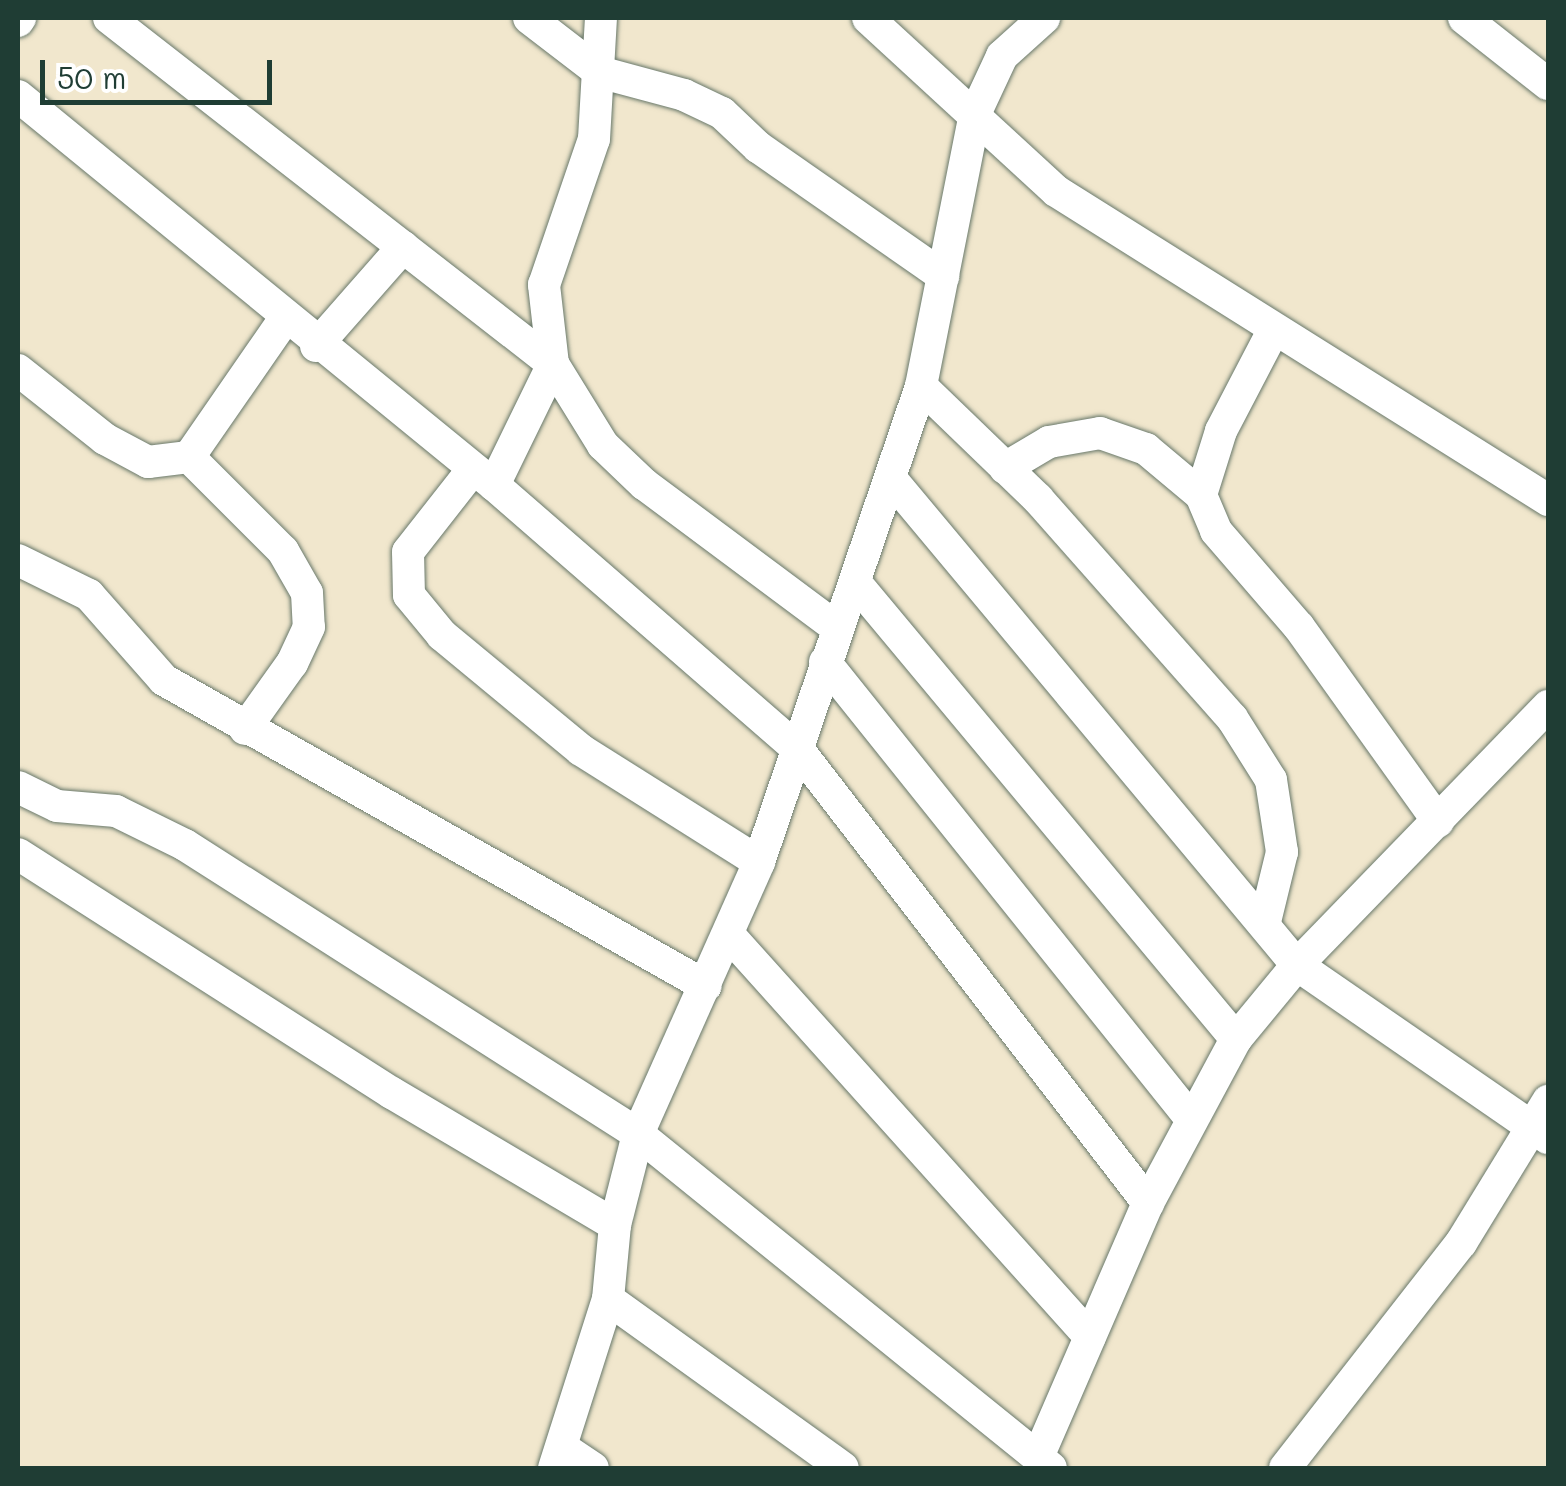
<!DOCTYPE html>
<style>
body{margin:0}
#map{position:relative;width:1566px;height:1486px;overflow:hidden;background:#f1e7cd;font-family:Mali,sans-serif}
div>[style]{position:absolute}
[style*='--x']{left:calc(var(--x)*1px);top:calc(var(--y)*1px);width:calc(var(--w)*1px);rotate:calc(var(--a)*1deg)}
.roads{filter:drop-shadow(0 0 2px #68786a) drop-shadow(0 0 2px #68786a)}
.minor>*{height:32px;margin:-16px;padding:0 16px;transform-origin:16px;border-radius:16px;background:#fff}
span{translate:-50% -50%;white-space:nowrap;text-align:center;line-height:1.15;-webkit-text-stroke:10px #fff;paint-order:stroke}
.frame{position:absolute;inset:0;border:20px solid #1f3d34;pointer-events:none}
.scale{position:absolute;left:40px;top:60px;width:232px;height:45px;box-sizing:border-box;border:5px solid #1f3d34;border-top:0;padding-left:12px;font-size:30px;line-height:35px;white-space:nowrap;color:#1f3d34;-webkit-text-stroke:8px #fff;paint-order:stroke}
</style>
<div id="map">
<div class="roads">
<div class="minor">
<i style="--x:109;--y:18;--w:563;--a:37.93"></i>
<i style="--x:553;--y:364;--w:95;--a:58.3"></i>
<i style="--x:603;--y:445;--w:57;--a:43.6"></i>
<i style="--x:644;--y:484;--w:241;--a:36.7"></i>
<i style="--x:529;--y:18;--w:88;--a:37.6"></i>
<i style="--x:599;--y:72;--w:88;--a:15.1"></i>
<i style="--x:684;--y:95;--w:42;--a:25.3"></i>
<i style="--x:722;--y:113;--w:50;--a:43.4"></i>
<i style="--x:758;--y:147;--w:226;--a:34.9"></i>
<i style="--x:868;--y:18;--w:255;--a:42.6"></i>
<i style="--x:1056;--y:191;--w:581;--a:32.13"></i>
<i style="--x:1464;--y:18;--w:107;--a:38.2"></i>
<i style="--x:18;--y:21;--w:4;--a:-56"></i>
<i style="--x:18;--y:96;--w:615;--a:39.26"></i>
<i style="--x:494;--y:485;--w:401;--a:41"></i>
<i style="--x:797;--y:748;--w:575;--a:52.35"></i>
<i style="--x:1273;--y:331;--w:113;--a:117.5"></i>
<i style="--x:1221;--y:431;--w:67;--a:107.4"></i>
<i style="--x:1201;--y:495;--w:39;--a:67"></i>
<i style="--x:1216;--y:531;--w:127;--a:49.2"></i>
<i style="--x:1299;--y:627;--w:239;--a:54.4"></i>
<i style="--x:316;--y:346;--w:132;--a:-48.7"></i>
<i style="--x:18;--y:370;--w:111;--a:38.4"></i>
<i style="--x:105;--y:439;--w:49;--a:28.1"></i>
<i style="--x:148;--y:462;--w:41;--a:-7"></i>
<i style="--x:189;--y:457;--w:167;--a:-55.3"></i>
<i style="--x:921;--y:386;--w:163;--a:44"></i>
<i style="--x:1038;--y:499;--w:293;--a:48.5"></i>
<i style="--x:1232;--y:718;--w:73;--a:57.8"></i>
<i style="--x:1271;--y:780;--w:73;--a:81.3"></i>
<i style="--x:1282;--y:852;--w:72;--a:103.7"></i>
<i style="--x:189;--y:457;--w:133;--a:45"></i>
<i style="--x:283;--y:551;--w:48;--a:60.3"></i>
<i style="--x:307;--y:593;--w:34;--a:87"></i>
<i style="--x:309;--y:627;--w:40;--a:115"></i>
<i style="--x:292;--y:663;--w:81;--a:125.5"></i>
<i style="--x:1005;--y:468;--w:51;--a:-30.6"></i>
<i style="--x:1049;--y:442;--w:52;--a:-10"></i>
<i style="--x:1100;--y:433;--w:49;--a:19.2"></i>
<i style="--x:1146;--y:449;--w:72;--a:39.9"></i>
<i style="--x:473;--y:469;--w:105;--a:128.1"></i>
<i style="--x:408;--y:552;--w:43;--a:88.7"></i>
<i style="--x:409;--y:595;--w:52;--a:50.5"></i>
<i style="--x:442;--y:635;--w:180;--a:39.6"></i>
<i style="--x:581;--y:750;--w:210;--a:32.2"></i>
<i style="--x:892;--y:480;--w:632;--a:50.14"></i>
<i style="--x:1297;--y:965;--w:305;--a:34.6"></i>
<i style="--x:494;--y:485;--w:135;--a:-64"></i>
<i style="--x:553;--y:364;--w:80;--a:-96.5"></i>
<i style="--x:544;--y:285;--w:154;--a:-71.1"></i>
<i style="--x:594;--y:139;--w:121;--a:-86.7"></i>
<i style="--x:18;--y:560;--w:79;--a:26.2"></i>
<i style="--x:89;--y:595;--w:113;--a:48.6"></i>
<i style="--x:164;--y:680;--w:622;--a:29.45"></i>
<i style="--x:855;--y:582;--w:595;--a:50.18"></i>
<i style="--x:825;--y:662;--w:585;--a:51.31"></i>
<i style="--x:18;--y:787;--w:43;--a:26"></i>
<i style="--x:57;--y:806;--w:59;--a:4.8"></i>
<i style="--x:116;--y:811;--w:77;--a:26.2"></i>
<i style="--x:185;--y:845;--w:537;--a:32.54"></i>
<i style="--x:638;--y:1134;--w:531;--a:38.96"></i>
<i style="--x:18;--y:854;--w:444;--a:32.6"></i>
<i style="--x:392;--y:1093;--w:259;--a:30.6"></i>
<i style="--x:729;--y:935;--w:540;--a:48.08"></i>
<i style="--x:608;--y:1299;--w:289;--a:35.7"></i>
<i style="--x:563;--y:1448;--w:36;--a:34"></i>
<i style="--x:1038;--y:1457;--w:277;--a:-66.6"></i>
<i style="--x:1148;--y:1203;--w:186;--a:-61.8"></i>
<i style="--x:1236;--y:1039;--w:96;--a:-50.5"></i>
<i style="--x:1297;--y:965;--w:361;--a:-45.9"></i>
<i style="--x:554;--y:1468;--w:177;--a:-72.3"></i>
<i style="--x:608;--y:1299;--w:74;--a:-84.6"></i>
<i style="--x:615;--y:1225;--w:94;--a:-75.8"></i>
<i style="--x:638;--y:1134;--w:298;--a:-66"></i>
<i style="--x:759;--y:862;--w:503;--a:-71.2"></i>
<i style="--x:921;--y:386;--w:277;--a:-78.8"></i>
<i style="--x:975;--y:114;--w:64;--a:-65"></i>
<i style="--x:1002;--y:56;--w:57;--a:-42.1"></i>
<i style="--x:1285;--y:1468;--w:286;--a:-52"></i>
<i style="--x:1461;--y:1243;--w:167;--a:-58.5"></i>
</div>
</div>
<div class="frame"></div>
<div class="scale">50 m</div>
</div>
